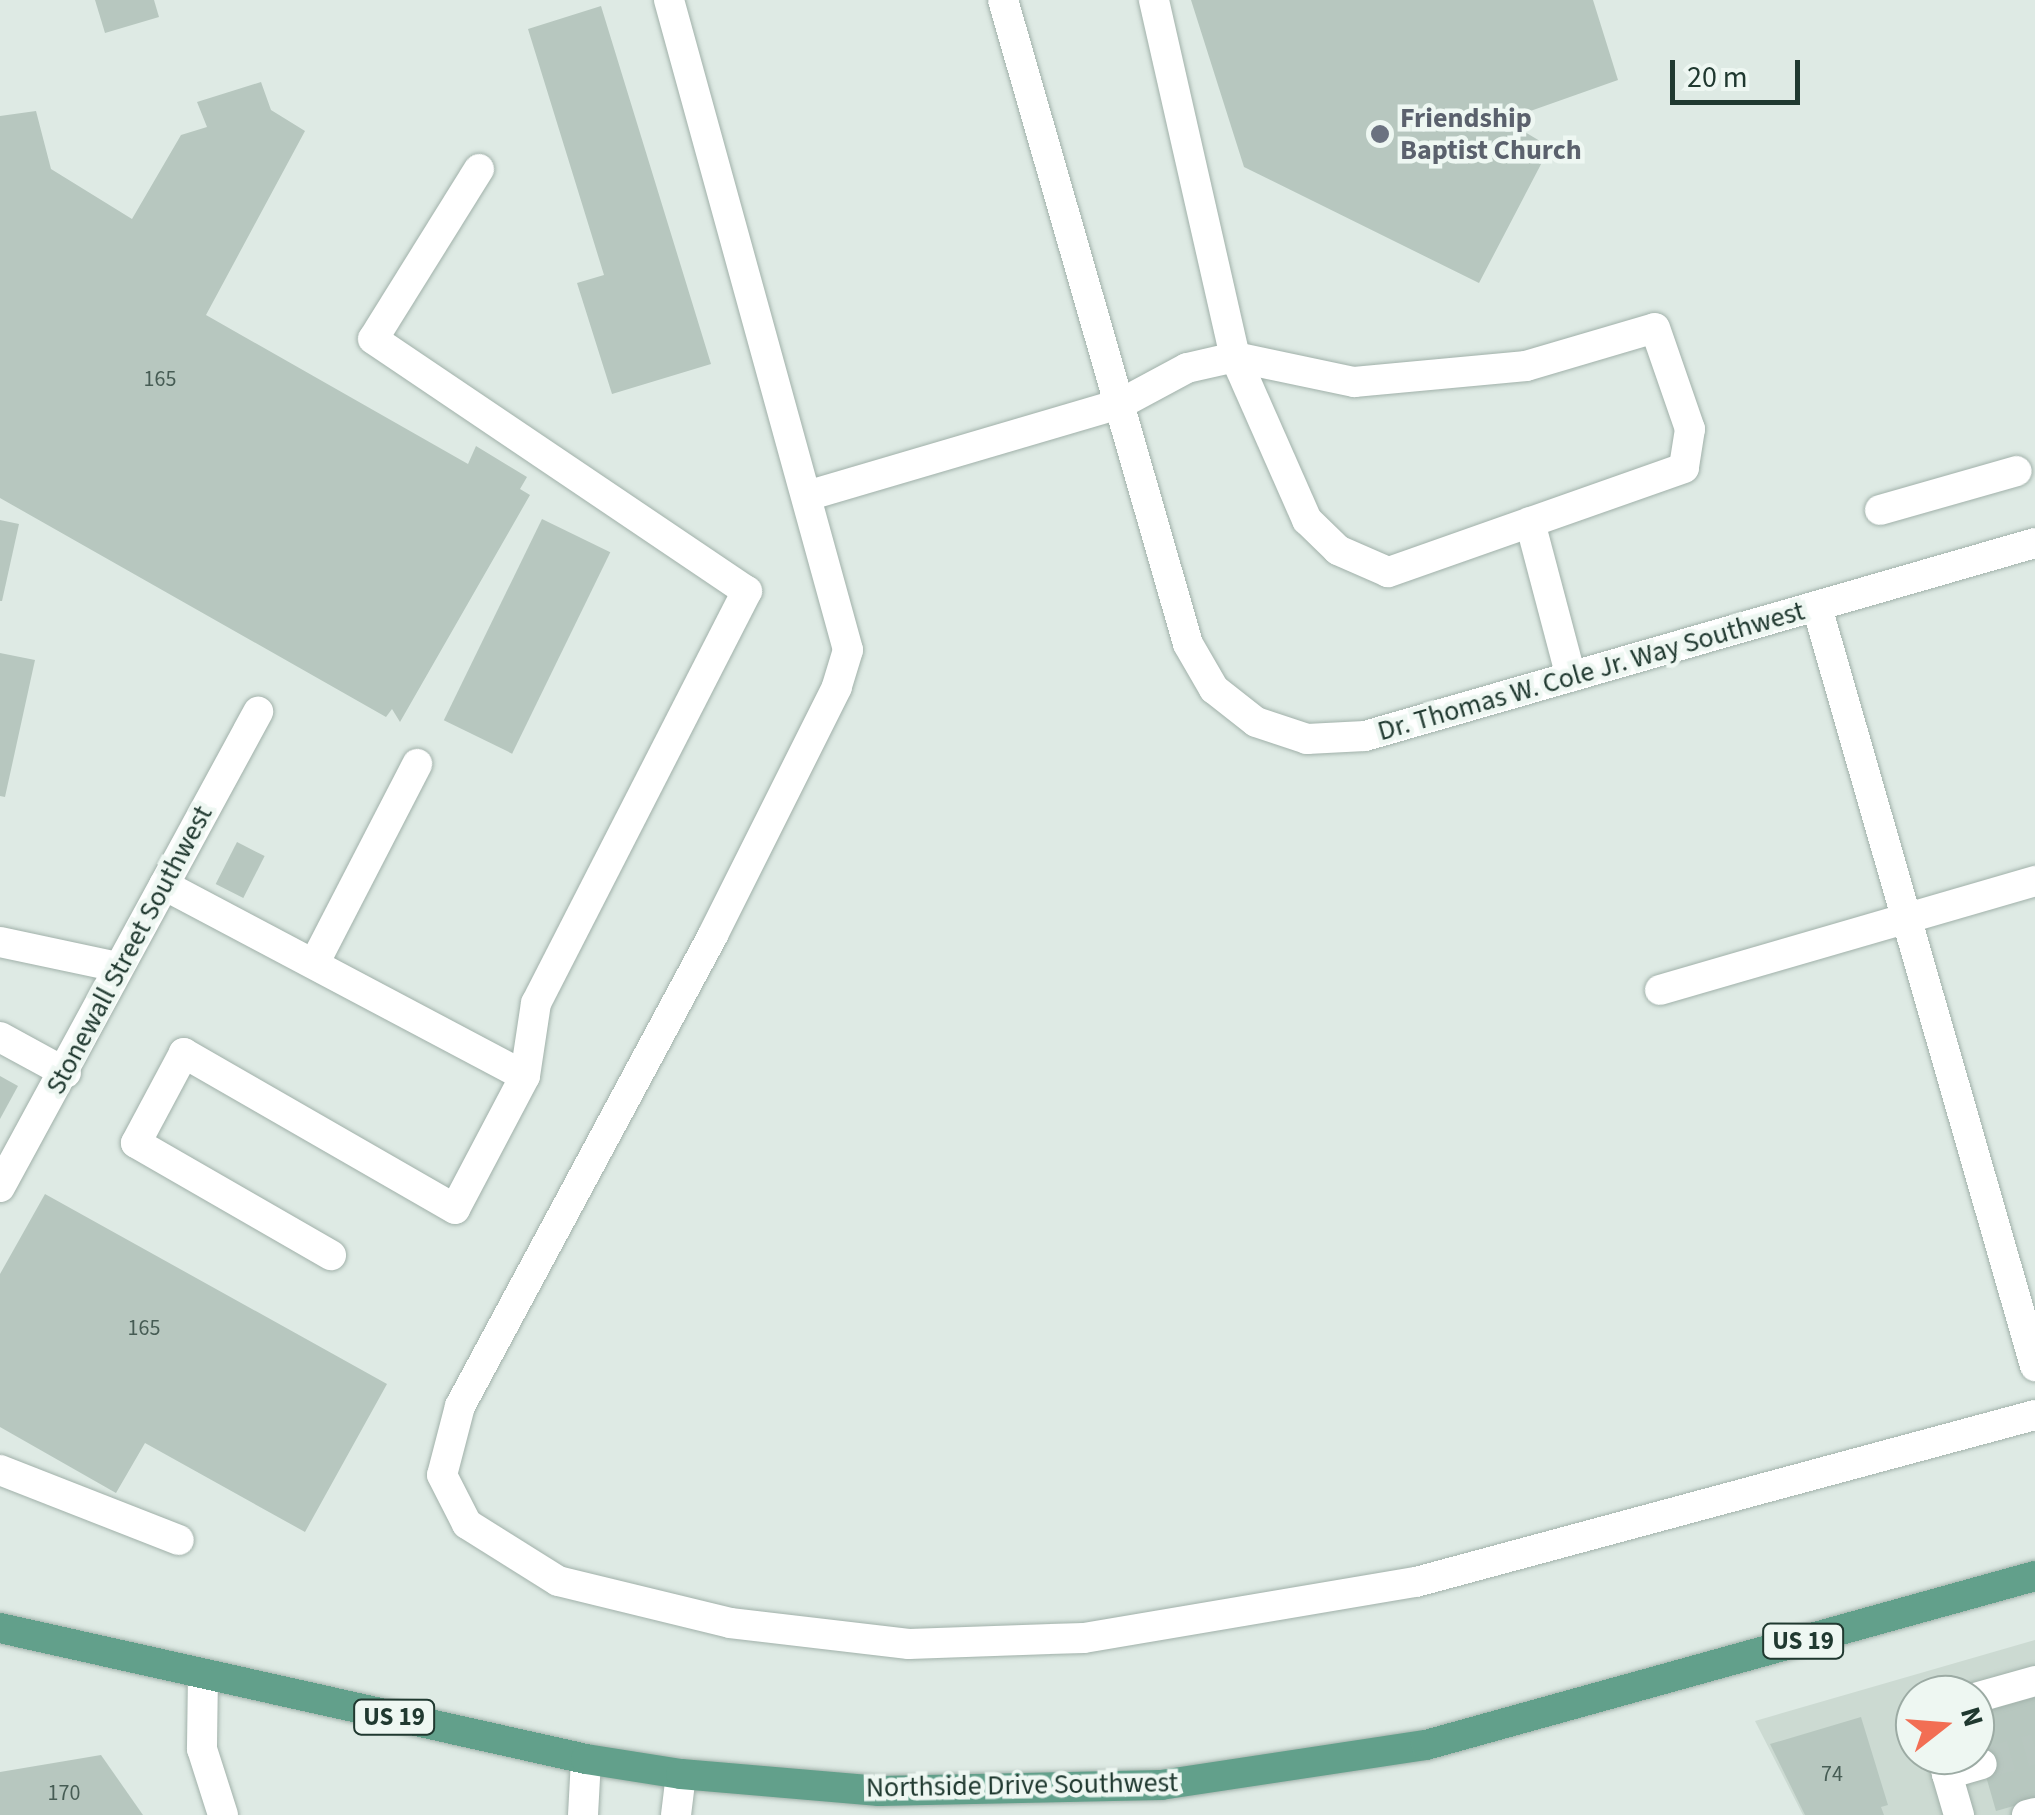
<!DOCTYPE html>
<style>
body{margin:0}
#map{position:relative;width:2035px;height:1815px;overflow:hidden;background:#deeae4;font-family:"Source Sans 3",sans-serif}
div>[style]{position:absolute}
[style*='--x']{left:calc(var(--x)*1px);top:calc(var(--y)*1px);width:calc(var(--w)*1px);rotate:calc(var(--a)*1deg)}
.built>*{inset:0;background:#ccdad2}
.building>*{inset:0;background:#b7c7bf;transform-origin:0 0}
.minor-tunnel>*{height:30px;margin-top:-15px;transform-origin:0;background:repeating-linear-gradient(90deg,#b8c7c0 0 30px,transparent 0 45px)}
.roads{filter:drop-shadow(0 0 2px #a1b1aa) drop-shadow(0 0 2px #a1b1aa)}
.minor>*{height:30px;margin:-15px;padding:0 15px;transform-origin:15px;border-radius:15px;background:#fff}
.major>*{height:30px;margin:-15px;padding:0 15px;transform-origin:15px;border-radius:15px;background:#62a08b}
.dots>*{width:28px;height:28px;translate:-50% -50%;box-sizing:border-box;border:5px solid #eef7f2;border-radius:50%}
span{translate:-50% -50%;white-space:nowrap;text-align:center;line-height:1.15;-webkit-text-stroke:9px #eef7f2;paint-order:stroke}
.number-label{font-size:22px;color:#465c54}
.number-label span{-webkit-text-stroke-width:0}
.shield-label span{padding:2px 8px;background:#eef7f2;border:2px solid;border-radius:8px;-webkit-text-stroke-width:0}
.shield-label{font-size:25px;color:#203930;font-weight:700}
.worship-label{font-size:28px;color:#5b616d;font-weight:700}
.left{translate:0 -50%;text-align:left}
.street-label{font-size:28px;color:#203930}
.north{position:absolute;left:1895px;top:1675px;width:100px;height:100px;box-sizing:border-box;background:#eef7f2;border:2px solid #9caba4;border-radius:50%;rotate:73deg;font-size:28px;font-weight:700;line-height:40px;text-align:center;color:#203930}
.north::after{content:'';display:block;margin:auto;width:35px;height:45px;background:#f26e54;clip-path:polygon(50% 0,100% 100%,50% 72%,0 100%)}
.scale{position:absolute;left:1670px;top:60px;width:130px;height:45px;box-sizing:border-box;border:5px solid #203930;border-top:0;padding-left:12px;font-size:30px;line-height:35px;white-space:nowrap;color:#203930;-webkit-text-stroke:8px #eef7f2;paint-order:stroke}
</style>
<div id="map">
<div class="built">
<i style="clip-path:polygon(evenodd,2035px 1640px,2035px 1815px,1803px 1815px,1755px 1721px,2035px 1640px,1915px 1695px,1975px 1695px,1975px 1755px,1915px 1755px,1915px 1695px)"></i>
</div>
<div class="building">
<i style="clip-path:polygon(95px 0,154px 0,159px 17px,105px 33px)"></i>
<i style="clip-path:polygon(1191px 0,1593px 0,1618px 80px,1505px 120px,1550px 147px,1479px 283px,1244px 167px)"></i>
<i style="clip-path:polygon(601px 6px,711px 364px,612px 394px,577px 283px,604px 275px,528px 29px)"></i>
<i style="clip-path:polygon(261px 82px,271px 110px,305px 131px,206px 315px,468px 464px,476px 446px,527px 477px,520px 489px,530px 495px,400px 722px,392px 709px,386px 717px,0 498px,0 116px,36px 111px,51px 169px,132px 219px,181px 135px,207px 127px,197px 102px)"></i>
<i style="left:542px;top:519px;width:76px;height:224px;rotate:26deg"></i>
<i style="clip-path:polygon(0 520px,19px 524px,2px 601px,0 601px)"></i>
<i style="clip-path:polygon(0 653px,35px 660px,5px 797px,0 796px)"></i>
<i style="left:237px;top:842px;width:31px;height:47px;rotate:27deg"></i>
<i style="clip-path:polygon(0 1076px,18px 1086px,0 1119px)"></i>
<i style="clip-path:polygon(45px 1194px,387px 1384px,305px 1532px,145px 1443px,116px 1493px,0 1427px,0 1274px)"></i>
<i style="clip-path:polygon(2035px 1697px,2035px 1800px,1996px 1811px,1975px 1738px,1975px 1714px)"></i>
<i style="clip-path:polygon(1861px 1717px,1888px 1805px,1881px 1807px,1884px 1815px,1805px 1815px,1770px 1744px)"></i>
<i style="clip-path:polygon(101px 1755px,143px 1815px,0 1815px,0 1772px)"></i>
</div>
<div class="minor-tunnel">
<i style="--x:1982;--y:1764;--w:55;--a:-15.8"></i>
</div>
<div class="roads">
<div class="minor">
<i style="--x:669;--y:0;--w:674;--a:74.6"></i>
<i style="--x:848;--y:650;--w:39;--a:107"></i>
<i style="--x:837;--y:687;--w:277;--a:116.6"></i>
<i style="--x:713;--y:935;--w:535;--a:118.24"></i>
<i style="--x:460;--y:1406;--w:71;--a:104.6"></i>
<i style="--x:442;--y:1475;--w:55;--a:63"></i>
<i style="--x:467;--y:1524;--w:107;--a:32.1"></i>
<i style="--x:558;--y:1581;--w:177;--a:13.7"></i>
<i style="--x:730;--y:1623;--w:180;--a:6.7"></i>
<i style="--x:909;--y:1644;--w:175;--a:-2"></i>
<i style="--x:1084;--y:1638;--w:337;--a:-9.6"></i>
<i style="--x:1416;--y:1582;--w:641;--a:-15.1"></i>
<i style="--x:1003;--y:0;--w:670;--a:73.97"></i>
<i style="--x:1188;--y:644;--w:52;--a:60"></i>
<i style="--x:1214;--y:689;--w:53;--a:38.2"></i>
<i style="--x:1256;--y:722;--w:54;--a:18.4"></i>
<i style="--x:1307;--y:739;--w:58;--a:-3"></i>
<i style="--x:1365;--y:736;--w:697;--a:-16.07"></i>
<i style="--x:479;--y:169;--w:200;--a:121.9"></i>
<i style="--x:373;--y:339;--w:451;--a:34"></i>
<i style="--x:747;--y:591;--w:463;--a:117.1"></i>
<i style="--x:536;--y:1003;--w:74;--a:98.6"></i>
<i style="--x:807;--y:496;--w:326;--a:-16.4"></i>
<i style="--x:1120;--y:404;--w:76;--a:-28.2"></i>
<i style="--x:1187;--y:368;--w:49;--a:-12.9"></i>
<i style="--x:1235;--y:357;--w:122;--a:11.9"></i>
<i style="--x:1354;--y:382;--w:173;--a:-5.3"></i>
<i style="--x:1526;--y:366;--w:134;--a:-16.4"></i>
<i style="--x:1655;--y:328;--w:107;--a:70.9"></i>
<i style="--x:1690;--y:429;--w:39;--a:99"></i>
<i style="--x:1684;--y:468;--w:314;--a:160.6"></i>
<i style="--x:1388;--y:572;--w:55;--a:-156.3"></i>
<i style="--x:1338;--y:550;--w:43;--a:-135.9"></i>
<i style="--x:1307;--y:520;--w:178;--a:-113.8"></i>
<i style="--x:1235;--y:357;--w:366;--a:-102.8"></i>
<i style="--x:1880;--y:510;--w:142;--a:-15.9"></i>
<i style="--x:1530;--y:522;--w:160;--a:75.2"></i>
<i style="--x:1817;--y:607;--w:790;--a:73.97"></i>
<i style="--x:164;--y:885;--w:408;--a:27.9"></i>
<i style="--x:525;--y:1076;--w:150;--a:117.8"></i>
<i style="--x:455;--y:1209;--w:313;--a:-150.1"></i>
<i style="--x:184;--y:1053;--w:102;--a:118.1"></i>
<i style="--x:136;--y:1143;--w:225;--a:29.9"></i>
<i style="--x:0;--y:942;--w:121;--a:12"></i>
<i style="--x:315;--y:962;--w:223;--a:-62.7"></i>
<i style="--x:1660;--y:990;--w:391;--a:-16.2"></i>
<i style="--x:0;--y:1037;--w:75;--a:28.6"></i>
<i style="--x:0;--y:1187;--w:541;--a:-61.49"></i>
<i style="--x:0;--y:1470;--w:192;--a:21.4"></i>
<i style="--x:203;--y:1674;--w:75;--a:90.8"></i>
<i style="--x:202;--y:1749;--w:69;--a:72.3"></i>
<i style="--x:1975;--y:1698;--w:62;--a:-15.8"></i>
<i style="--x:1942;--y:1755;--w:20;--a:75"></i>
<i style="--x:1947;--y:1774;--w:36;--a:-16"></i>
<i style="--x:1947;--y:1774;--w:43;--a:73.7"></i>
<i style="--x:583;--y:1815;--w:56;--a:-86.9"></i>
<i style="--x:676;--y:1815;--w:41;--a:-83"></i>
<i style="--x:2027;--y:1815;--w:8;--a:-14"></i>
</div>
<div class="major">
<i style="--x:0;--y:1628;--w:600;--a:12.6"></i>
<i style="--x:586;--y:1759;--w:96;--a:9"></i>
<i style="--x:681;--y:1774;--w:199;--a:4.9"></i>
<i style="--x:879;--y:1791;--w:282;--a:-1.2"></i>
<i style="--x:1161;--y:1785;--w:268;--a:-8.6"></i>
<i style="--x:1426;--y:1745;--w:632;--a:-15.51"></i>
</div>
</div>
<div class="dots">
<i style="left:1380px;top:134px;background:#6b7280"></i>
</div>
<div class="number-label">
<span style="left:160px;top:380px">165</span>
<span style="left:144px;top:1329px">165</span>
<span style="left:1832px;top:1775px">74</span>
<span style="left:64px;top:1794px">170</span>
</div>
<div class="shield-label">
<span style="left:1803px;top:1641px">US 19</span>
<span style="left:394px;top:1717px">US 19</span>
</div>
<div class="worship-label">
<span class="left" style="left:1400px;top:134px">Friendship<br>Baptist Church</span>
</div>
<div class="street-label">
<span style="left:1591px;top:671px;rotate:-16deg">Dr. Thomas W. Cole Jr. Way Southwest</span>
<span style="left:129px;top:950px;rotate:-62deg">Stonewall Street Southwest</span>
<span style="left:1022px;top:1785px;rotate:-1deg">Northside Drive Southwest</span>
</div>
<div class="north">N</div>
<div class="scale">20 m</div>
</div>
